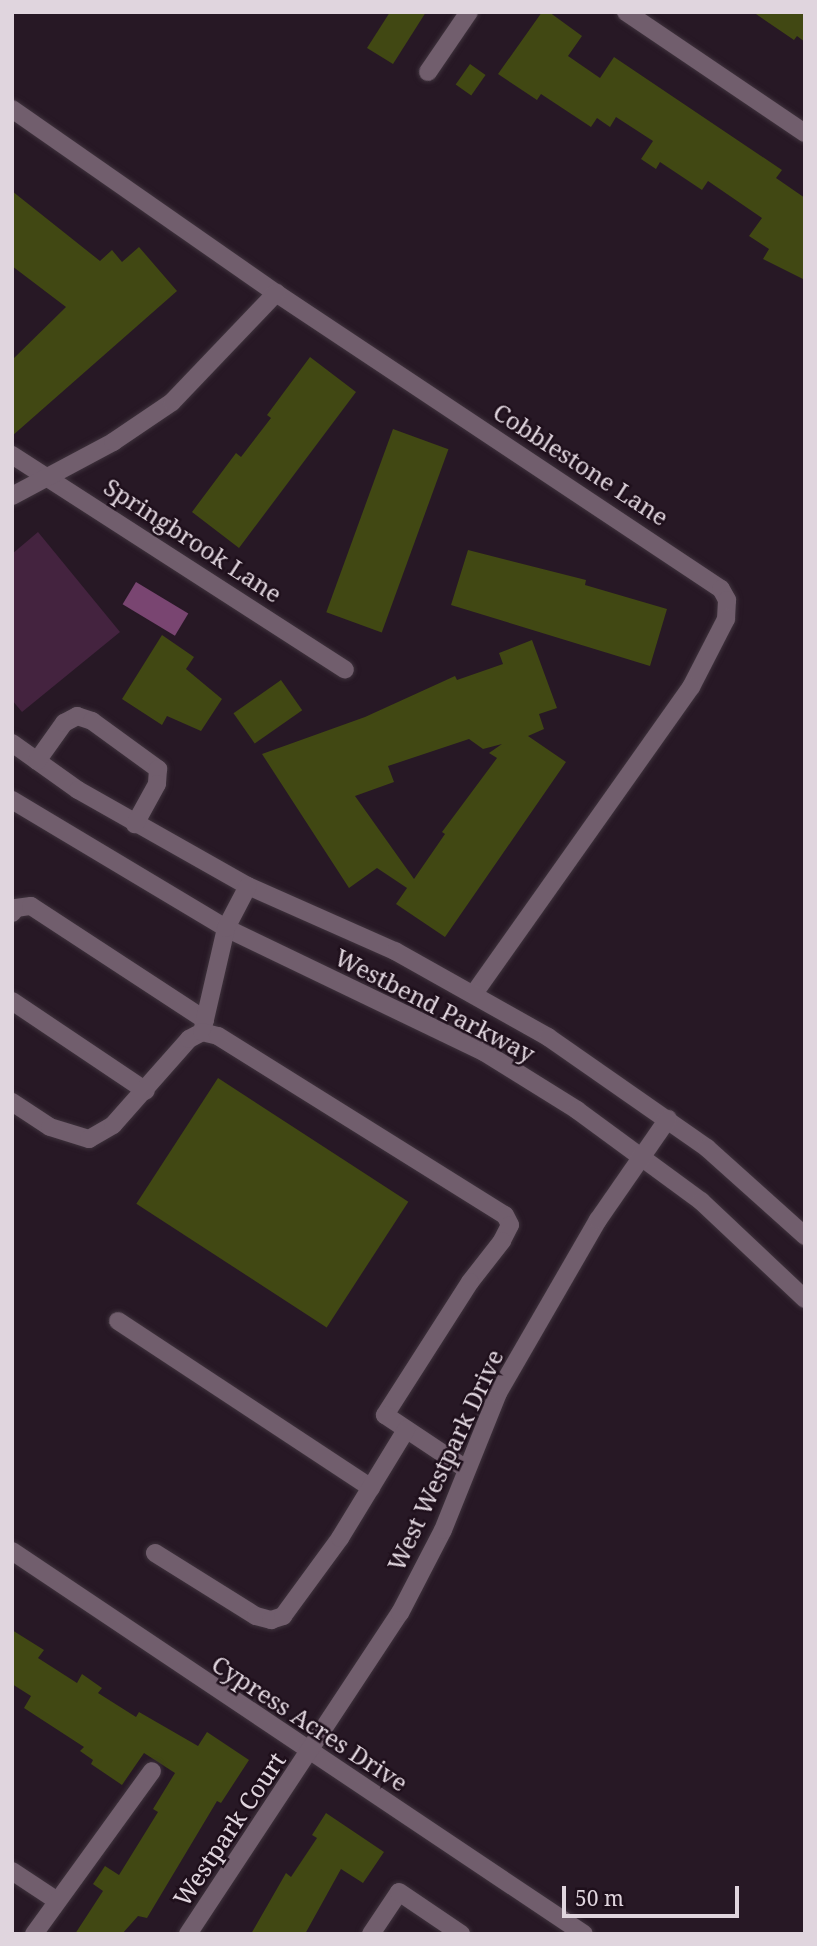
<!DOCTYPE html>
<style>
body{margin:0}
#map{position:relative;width:817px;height:1946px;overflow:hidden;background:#271825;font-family:"Noto Serif",serif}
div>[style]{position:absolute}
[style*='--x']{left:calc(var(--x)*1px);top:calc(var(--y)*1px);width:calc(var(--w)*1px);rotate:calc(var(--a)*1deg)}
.green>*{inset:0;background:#44233f}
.water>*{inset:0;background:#794571;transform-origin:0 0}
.building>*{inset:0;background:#414813;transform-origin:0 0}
.roads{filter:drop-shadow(0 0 2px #3e323c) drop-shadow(0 0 2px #3e323c)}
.minor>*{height:18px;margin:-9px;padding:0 9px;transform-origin:9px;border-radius:9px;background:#715e6d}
span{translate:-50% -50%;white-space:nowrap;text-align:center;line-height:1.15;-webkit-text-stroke:5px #1e0f1b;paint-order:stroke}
.street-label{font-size:24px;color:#e0d5de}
.frame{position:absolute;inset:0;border:14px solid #e0d5de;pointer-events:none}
.scale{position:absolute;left:562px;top:1886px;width:177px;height:32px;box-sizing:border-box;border:4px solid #e0d5de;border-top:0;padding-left:9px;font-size:21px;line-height:24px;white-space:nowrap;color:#e0d5de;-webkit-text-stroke:5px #1e0f1b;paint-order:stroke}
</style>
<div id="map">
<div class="green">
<i style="clip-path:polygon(38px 532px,120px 632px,22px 712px,12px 700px,12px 554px)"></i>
</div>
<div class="water">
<i style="left:136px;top:582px;width:61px;height:26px;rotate:31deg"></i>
</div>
<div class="building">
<i style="clip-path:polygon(390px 12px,426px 12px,393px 64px,367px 48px)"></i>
<i style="clip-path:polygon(542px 12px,549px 12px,582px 36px,568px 56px,600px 78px,614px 57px,782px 170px,776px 178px,805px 198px,805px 280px,763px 259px,769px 249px,749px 236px,762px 218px,708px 181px,702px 190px,660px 162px,656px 169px,641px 159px,653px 141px,616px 117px,610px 127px,597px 118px,591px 127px,541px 94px,537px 100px,498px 74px)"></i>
<i style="clip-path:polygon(753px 12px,805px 12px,805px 42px,797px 36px,794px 40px)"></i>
<i style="left:470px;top:64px;width:19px;height:25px;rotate:35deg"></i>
<i style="clip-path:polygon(12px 191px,100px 261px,112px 250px,122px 262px,139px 247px,177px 291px,12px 436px,12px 360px,66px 307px,12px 266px)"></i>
<i style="clip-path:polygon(310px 357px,356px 392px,239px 548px,192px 512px,236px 453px,241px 457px,271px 418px,267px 415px)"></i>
<i style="left:393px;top:429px;width:59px;height:195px;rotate:20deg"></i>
<i style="clip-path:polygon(468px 550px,586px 580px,585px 585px,667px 609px,650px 666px,451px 605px)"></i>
<i style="clip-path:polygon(162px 635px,194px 657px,186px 669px,222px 699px,201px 731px,167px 716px,162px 725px,122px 699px)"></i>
<i style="clip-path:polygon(evenodd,532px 640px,557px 708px,539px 714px,544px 729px,528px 736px,566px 762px,445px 937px,396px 904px,407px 888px,377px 868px,349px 888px,262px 754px,365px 717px,455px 676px,457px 680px,503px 664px,499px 653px,532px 640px,469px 739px,483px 749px,502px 744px,489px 753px,497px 758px,442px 832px,445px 834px,414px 879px,355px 796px,394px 782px,388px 766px,469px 739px)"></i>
<i style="left:281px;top:680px;width:37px;height:58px;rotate:55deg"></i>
<i style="left:218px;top:1078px;width:227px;height:150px;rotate:33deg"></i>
<i style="clip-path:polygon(12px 1630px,44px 1650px,38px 1658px,77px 1683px,82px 1674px,102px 1688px,98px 1693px,136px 1717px,139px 1712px,198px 1746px,207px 1732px,249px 1760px,221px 1803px,217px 1801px,147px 1918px,138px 1916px,122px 1934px,75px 1934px,103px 1891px,93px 1884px,105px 1866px,119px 1875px,158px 1812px,153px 1809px,175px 1773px,144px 1753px,122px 1785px,91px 1764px,93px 1760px,80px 1751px,84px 1747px,24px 1708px,31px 1696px,12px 1684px)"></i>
<i style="clip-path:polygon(326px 1813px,384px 1852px,363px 1883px,341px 1869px,305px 1934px,251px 1934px,286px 1873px,291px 1877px,317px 1838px,312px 1835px)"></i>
</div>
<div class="roads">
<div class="minor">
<i style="--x:626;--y:12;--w:216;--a:34.1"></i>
<i style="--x:428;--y:72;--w:73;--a:-55.7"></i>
<i style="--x:12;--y:109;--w:322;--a:34.9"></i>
<i style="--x:276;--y:293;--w:534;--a:33.63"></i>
<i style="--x:721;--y:589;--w:13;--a:61"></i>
<i style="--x:727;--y:600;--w:19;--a:93"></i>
<i style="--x:726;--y:619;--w:76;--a:117.2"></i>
<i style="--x:691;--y:687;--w:376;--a:125.3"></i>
<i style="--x:12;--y:455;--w:396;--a:32.8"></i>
<i style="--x:12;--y:496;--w:115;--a:-28.1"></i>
<i style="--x:113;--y:442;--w:71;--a:-34.1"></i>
<i style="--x:172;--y:402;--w:151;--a:-46.3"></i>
<i style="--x:12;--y:743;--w:81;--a:35.5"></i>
<i style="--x:78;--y:790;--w:195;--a:29.5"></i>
<i style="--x:248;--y:886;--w:161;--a:23.9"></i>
<i style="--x:395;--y:951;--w:176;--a:29.3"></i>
<i style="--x:548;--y:1037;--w:194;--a:34.9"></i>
<i style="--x:707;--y:1148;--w:132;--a:41.9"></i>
<i style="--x:37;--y:761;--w:47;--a:-54.6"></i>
<i style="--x:64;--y:723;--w:15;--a:-28"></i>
<i style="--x:77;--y:716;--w:16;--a:18"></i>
<i style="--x:92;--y:721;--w:82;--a:36"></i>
<i style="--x:158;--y:769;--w:15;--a:94"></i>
<i style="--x:157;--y:784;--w:46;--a:118.8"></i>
<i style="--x:12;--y:800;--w:249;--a:30.9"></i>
<i style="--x:226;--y:928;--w:286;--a:25.7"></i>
<i style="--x:484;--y:1052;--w:110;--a:31.9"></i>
<i style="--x:577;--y:1110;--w:154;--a:36.3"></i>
<i style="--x:701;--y:1201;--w:143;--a:43.3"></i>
<i style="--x:12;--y:913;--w:6;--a:-51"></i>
<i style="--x:16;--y:908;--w:15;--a:-8"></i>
<i style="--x:31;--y:906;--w:208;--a:33.2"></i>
<i style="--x:12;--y:1001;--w:161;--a:33.9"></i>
<i style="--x:203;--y:1028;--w:103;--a:-77"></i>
<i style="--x:226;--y:928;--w:47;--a:-62.4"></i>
<i style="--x:12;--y:1102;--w:45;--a:33.3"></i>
<i style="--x:50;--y:1127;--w:41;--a:17.1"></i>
<i style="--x:89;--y:1139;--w:28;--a:-30"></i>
<i style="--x:113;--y:1125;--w:115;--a:-48.5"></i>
<i style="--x:189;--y:1039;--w:15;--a:-28"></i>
<i style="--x:202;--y:1032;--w:16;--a:14"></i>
<i style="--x:218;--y:1036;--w:338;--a:32"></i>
<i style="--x:505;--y:1215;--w:11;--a:63"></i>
<i style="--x:510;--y:1225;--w:18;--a:117"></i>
<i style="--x:502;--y:1241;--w:52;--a:128"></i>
<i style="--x:470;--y:1282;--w:158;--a:122.6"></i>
<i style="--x:385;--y:1415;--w:97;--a:33.7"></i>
<i style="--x:118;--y:1321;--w:303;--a:33.4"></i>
<i style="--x:12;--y:1551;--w:688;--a:33.81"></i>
<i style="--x:155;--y:1553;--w:119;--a:32"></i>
<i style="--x:256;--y:1616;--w:16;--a:15"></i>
<i style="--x:271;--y:1620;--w:13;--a:-18"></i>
<i style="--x:283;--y:1616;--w:97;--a:-53.8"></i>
<i style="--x:340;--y:1538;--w:127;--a:-58.6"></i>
<i style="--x:12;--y:1871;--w:53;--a:33.4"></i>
<i style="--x:34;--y:1934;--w:201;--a:-54.1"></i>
<i style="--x:188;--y:1934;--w:385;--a:-56.6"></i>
<i style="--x:400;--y:1613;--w:93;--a:-62.6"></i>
<i style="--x:443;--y:1530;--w:148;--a:-68.1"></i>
<i style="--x:498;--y:1393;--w:200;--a:-60"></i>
<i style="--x:598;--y:1220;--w:123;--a:-55.3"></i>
<i style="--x:371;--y:1934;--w:50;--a:-56.3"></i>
<i style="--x:399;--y:1892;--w:75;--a:34.1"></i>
</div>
</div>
<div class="street-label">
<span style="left:581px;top:464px;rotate:33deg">Cobblestone Lane</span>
<span style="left:193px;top:540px;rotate:33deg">Springbrook Lane</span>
<span style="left:435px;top:1005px;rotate:27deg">Westbend Parkway</span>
<span style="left:445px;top:1460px;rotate:-65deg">West Westpark Drive</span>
<span style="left:310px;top:1723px;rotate:33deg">Cypress Acres Drive</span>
<span style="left:229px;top:1829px;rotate:-56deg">Westpark Court</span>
</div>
<div class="frame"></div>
<div class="scale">50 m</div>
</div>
